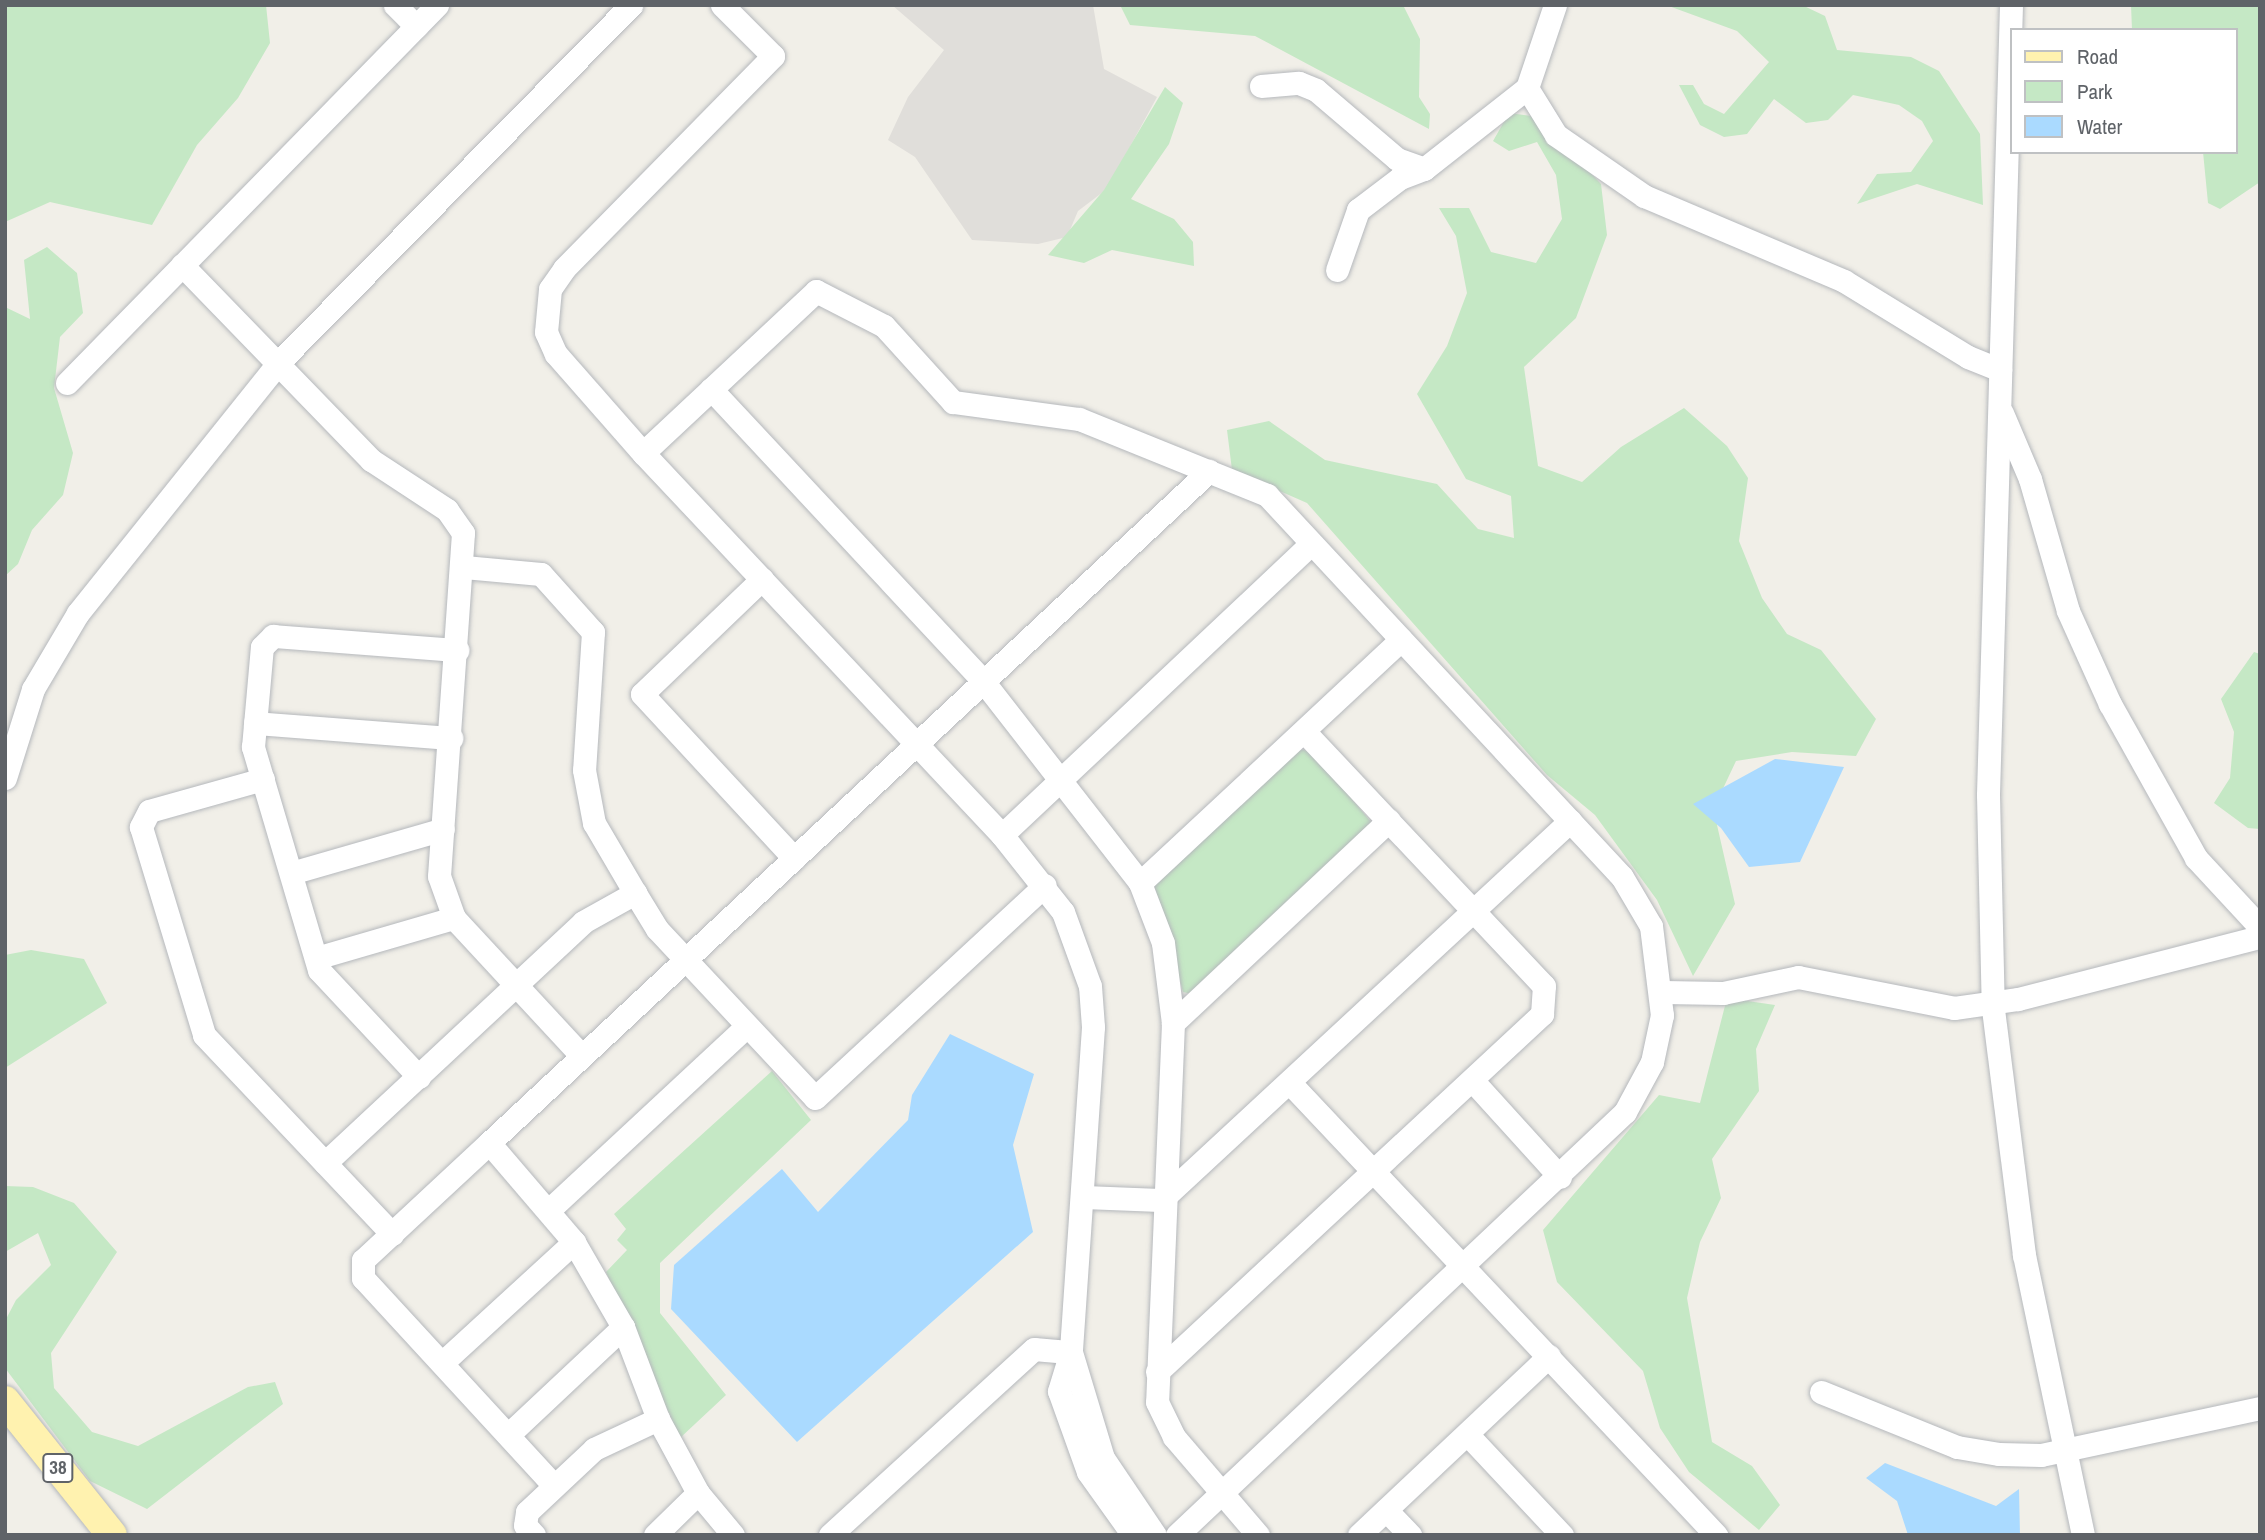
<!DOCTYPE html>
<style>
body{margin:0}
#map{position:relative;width:2265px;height:1540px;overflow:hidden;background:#f1efe8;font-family:"Archivo Narrow",sans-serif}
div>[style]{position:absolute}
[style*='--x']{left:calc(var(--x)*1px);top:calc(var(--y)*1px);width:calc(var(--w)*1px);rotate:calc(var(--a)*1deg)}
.industrial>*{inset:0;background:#e0deda}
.green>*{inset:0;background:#c5e8c5}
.water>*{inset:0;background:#aadaff}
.roads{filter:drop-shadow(0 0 2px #b5b8bc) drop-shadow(0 0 2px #b5b8bc)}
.minor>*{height:23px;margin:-11.5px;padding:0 11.5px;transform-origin:11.5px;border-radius:11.5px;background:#fff}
.major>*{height:30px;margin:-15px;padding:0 15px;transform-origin:15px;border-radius:15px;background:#fff2af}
span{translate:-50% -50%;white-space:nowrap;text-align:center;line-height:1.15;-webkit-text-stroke:5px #fff;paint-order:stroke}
.shield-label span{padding:2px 5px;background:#fff;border:2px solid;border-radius:5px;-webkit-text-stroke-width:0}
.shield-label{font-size:19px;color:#5f6368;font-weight:700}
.frame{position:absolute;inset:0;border:7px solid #5f6368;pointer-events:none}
.legend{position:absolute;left:2010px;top:28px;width:228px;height:126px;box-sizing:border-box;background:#fff;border:2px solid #bfc1c3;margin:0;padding:9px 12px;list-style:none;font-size:21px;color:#5f6368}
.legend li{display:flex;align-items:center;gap:14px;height:35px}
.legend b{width:35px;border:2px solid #bfc1c3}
</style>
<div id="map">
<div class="industrial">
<i style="clip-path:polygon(892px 5px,1093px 5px,1104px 69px,1157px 97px,1107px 189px,1078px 211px,1067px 237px,1038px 244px,972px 240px,915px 157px,888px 140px,908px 97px,944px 50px)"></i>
</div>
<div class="green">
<i style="clip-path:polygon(5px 5px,266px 5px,270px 43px,238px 98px,197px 145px,152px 225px,50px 202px,5px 222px)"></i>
<i style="clip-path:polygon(1120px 5px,1403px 5px,1420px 39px,1419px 97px,1430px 114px,1429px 129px,1255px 36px,1130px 25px)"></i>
<i style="clip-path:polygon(1666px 5px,1802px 5px,1825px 16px,1837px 50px,1911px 57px,1939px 71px,1980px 134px,1983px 205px,1917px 184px,1857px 204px,1877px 174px,1911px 172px,1933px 141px,1922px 121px,1899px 105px,1853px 95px,1828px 120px,1806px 123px,1774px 99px,1747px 134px,1724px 137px,1700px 125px,1679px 85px,1693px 85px,1704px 104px,1724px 114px,1769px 62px,1737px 31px)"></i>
<i style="clip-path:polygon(2131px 5px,2260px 5px,2260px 182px,2220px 209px,2208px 203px,2203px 152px,2235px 152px,2235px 30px,2132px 30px)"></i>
<i style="clip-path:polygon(1165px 87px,1183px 103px,1169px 144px,1131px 199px,1174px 219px,1193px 242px,1194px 266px,1112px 250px,1084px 263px,1048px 255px,1104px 190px)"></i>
<i style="clip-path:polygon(1509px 113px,1538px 117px,1601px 184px,1607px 235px,1576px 318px,1524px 367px,1538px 466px,1582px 482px,1621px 447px,1684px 408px,1727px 446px,1748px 478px,1739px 541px,1762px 598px,1787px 634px,1821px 650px,1876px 719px,1856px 756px,1792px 752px,1736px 761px,1719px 797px,1717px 825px,1735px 904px,1693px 976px,1657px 900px,1595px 815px,1547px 775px,1307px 503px,1232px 470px,1227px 430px,1269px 421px,1325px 460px,1437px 484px,1478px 529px,1514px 538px,1511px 496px,1466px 479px,1417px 394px,1447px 346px,1467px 293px,1456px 236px,1439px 208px,1469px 208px,1491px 252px,1536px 263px,1562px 219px,1556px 175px,1537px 142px,1509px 151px,1493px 141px)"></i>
<i style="clip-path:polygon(47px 247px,77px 273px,83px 313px,60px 337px,54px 388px,73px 453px,63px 495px,32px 530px,18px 564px,5px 576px,5px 307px,30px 319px,24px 260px)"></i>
<i style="clip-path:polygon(2254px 652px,2260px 654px,2260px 829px,2248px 828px,2214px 803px,2230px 778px,2234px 732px,2221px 699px)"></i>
<i style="clip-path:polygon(1299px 749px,1312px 752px,1372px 823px,1192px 994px,1183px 992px,1154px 885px)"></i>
<i style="clip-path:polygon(31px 950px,84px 959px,107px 1003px,5px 1068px,5px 955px)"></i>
<i style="clip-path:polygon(1727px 998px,1775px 1005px,1756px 1049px,1759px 1091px,1712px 1159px,1721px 1198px,1700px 1242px,1687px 1298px,1712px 1442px,1752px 1466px,1780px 1505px,1759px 1530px,1689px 1472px,1660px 1428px,1643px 1371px,1557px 1282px,1543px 1230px,1659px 1095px,1700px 1103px)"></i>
<i style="clip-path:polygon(772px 1071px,811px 1120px,660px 1263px,660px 1313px,726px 1395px,680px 1438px,606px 1272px,627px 1250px,617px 1240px,626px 1229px,614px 1214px)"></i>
<i style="clip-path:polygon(5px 1186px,33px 1187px,74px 1203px,117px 1252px,51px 1353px,54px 1388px,92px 1432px,138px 1446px,248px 1387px,275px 1382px,283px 1404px,147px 1509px,90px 1481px,5px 1368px,5px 1321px,16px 1300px,51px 1265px,38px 1233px,5px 1252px)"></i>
</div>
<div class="water">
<i style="clip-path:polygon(1775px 759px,1844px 767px,1800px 862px,1749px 867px,1721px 828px,1693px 804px)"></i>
<i style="clip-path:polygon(950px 1034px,1034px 1074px,1013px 1145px,1033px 1232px,797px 1442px,671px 1309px,674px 1265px,782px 1169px,818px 1212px,908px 1120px,912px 1095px)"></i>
<i style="clip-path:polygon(1885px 1463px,1996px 1506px,2019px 1489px,2020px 1535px,1908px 1535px,1897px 1501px,1866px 1478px)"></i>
</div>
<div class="roads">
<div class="minor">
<i style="--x:395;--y:5;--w:30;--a:45"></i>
<i style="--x:722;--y:5;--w:72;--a:45"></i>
<i style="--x:773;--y:56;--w:298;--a:134.5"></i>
<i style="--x:564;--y:269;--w:24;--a:125"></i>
<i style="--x:550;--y:289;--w:43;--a:95.3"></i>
<i style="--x:546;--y:332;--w:24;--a:66"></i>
<i style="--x:556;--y:354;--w:132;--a:48.7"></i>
<i style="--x:643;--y:453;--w:524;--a:46.78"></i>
<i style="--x:1002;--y:835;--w:98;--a:51.6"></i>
<i style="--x:1063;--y:912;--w:79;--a:70"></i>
<i style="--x:1090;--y:986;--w:41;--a:85.8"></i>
<i style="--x:1093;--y:1027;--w:326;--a:93.9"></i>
<i style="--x:1071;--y:1352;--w:41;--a:107.1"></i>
<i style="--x:1059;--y:1391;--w:86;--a:70.3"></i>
<i style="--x:1088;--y:1472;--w:77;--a:54.5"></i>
<i style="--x:1555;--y:5;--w:88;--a:108.6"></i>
<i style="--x:1527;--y:88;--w:55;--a:58.3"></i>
<i style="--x:1556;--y:135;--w:107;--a:34.7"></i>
<i style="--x:1644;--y:196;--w:217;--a:23"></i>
<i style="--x:1844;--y:281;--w:145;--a:31.5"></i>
<i style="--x:1968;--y:357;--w:35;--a:22"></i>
<i style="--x:2011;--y:5;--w:790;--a:91.67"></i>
<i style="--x:1988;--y:795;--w:214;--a:88.7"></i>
<i style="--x:1993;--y:1009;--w:248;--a:82.8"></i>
<i style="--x:2024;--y:1255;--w:286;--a:78.1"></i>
<i style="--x:1261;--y:86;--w:38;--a:-5"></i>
<i style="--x:1299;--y:83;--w:18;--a:22"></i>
<i style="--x:1316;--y:90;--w:106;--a:40.4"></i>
<i style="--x:1397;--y:159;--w:29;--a:20"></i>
<i style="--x:1424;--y:169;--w:131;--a:-38.2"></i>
<i style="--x:182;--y:265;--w:272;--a:45.9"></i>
<i style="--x:371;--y:460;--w:91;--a:33.3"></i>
<i style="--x:447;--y:510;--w:28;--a:55"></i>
<i style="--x:463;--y:533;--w:344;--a:94"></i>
<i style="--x:439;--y:876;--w:45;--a:70.3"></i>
<i style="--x:454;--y:918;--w:188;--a:47.2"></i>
<i style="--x:1337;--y:270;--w:64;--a:-70.7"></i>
<i style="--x:1358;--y:210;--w:53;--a:-37.3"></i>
<i style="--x:1400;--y:178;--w:26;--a:-21"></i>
<i style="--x:67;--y:383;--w:529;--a:-45.61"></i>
<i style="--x:711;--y:389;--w:399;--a:47"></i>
<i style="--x:983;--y:681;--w:256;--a:52.1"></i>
<i style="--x:1140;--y:883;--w:64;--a:69"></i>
<i style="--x:1163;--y:943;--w:81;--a:82.9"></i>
<i style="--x:1173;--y:1023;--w:379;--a:92.4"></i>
<i style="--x:1157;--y:1402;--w:39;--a:64"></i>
<i style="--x:1174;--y:1437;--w:129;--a:49.4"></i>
<i style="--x:2002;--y:413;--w:72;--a:67"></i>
<i style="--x:2030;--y:479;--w:137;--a:73.9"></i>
<i style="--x:2068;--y:611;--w:102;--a:65.7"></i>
<i style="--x:2110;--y:704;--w:176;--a:60.8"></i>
<i style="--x:2196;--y:858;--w:94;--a:47.2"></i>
<i style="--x:643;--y:453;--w:237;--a:-43.1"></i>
<i style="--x:816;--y:291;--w:76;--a:27.2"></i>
<i style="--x:884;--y:326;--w:103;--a:47.8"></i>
<i style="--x:953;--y:402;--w:127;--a:7.7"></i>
<i style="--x:1079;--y:419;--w:203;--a:22"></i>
<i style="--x:1267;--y:495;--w:521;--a:47.1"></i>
<i style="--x:1622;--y:877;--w:57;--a:59.4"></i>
<i style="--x:1651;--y:926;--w:90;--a:83"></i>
<i style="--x:1662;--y:1015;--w:48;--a:102"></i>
<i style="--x:1652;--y:1062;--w:57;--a:118.4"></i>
<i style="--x:1625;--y:1112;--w:616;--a:136.64"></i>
<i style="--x:464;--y:567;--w:77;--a:5.2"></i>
<i style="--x:541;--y:574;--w:78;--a:48.1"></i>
<i style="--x:593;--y:632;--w:138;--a:93.7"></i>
<i style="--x:584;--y:770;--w:54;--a:79.3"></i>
<i style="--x:594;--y:823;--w:81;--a:59.6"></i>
<i style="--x:762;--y:579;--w:166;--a:136.2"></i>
<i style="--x:642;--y:694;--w:224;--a:47.2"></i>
<i style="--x:255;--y:723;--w:197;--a:4.4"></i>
<i style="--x:5;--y:778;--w:93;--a:-72.5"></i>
<i style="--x:33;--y:689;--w:88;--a:-59.4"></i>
<i style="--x:78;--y:613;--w:320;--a:-51.3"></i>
<i style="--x:278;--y:363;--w:503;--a:-45.4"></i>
<i style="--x:263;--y:779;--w:118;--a:164.3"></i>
<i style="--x:149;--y:811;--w:18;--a:117"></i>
<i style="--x:141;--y:827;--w:217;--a:73.1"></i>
<i style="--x:204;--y:1035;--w:274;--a:46.6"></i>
<i style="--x:1002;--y:835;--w:424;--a:-43.3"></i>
<i style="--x:291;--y:873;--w:158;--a:-16.1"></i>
<i style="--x:1140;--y:883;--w:357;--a:-43"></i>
<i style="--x:316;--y:958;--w:144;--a:-16.2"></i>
<i style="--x:1663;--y:992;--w:60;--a:1"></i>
<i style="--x:1723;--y:993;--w:77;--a:-12"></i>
<i style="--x:1798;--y:977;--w:159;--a:11.2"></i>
<i style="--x:1954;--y:1008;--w:65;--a:-8"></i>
<i style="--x:2018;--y:999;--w:250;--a:-14.4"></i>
<i style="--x:1173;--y:1023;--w:296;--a:-43.2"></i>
<i style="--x:419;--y:1077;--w:146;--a:-133.1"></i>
<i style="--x:319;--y:970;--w:233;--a:-106.5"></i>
<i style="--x:253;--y:747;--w:100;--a:-84.9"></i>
<i style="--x:262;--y:647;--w:16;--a:-45"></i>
<i style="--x:273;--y:636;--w:185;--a:4.4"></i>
<i style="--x:1472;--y:1080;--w:131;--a:47.8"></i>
<i style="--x:1289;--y:1082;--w:623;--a:46.69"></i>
<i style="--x:489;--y:1143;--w:172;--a:137.1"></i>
<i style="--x:363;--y:1260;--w:18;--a:90"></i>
<i style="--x:363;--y:1278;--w:282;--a:47.4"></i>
<i style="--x:325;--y:1163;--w:353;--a:-43"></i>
<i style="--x:583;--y:922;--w:60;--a:-29.1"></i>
<i style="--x:635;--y:893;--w:42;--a:58.6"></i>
<i style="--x:657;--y:929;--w:231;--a:46.9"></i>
<i style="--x:815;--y:1098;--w:313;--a:-42.8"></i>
<i style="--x:1083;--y:1197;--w:78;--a:2.2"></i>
<i style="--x:1161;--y:1200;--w:558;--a:-42.82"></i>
<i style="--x:551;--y:1208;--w:267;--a:-42.9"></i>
<i style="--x:1071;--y:1352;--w:111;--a:73.2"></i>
<i style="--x:1103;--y:1458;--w:93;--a:56"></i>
<i style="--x:442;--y:1363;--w:179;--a:-42.5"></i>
<i style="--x:1157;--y:1372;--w:526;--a:-42.92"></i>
<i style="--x:1542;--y:1014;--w:28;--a:-86"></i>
<i style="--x:1544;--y:986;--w:349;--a:-133.3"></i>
<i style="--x:1821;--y:1392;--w:147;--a:22"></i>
<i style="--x:1957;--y:1447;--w:43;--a:9.5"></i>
<i style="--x:1999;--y:1454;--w:42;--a:1.4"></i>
<i style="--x:2041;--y:1455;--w:224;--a:-12.1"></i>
<i style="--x:1467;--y:1434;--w:139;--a:46.8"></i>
<i style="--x:508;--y:1435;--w:158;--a:-43.2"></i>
<i style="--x:1386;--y:1510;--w:35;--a:46"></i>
<i style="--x:534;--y:1535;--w:13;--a:-132"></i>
<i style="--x:525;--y:1525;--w:13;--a:-81"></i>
<i style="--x:527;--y:1512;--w:92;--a:-43.2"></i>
<i style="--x:594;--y:1449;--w:71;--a:-25.1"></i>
<i style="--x:655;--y:1535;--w:60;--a:-44.3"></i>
<i style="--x:733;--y:1535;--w:55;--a:-129.8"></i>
<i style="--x:698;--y:1493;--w:84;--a:-118.4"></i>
<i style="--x:658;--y:1419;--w:98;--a:-110.8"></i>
<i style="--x:623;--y:1327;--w:98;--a:-120"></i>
<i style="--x:574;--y:1242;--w:130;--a:-130.6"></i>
<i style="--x:489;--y:1143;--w:985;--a:-43.03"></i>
<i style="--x:830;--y:1535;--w:276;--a:-42.4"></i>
<i style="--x:1034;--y:1349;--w:37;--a:5"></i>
<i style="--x:1359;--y:1535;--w:261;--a:-43.3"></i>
</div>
<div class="major">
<i style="--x:5;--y:1401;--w:171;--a:51.4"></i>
</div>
</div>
<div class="shield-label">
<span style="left:58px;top:1468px">38</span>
</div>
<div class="frame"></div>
<ul class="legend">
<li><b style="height:9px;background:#fff2af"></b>Road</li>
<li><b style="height:19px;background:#c5e8c5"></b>Park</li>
<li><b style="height:19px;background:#aadaff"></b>Water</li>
</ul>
</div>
